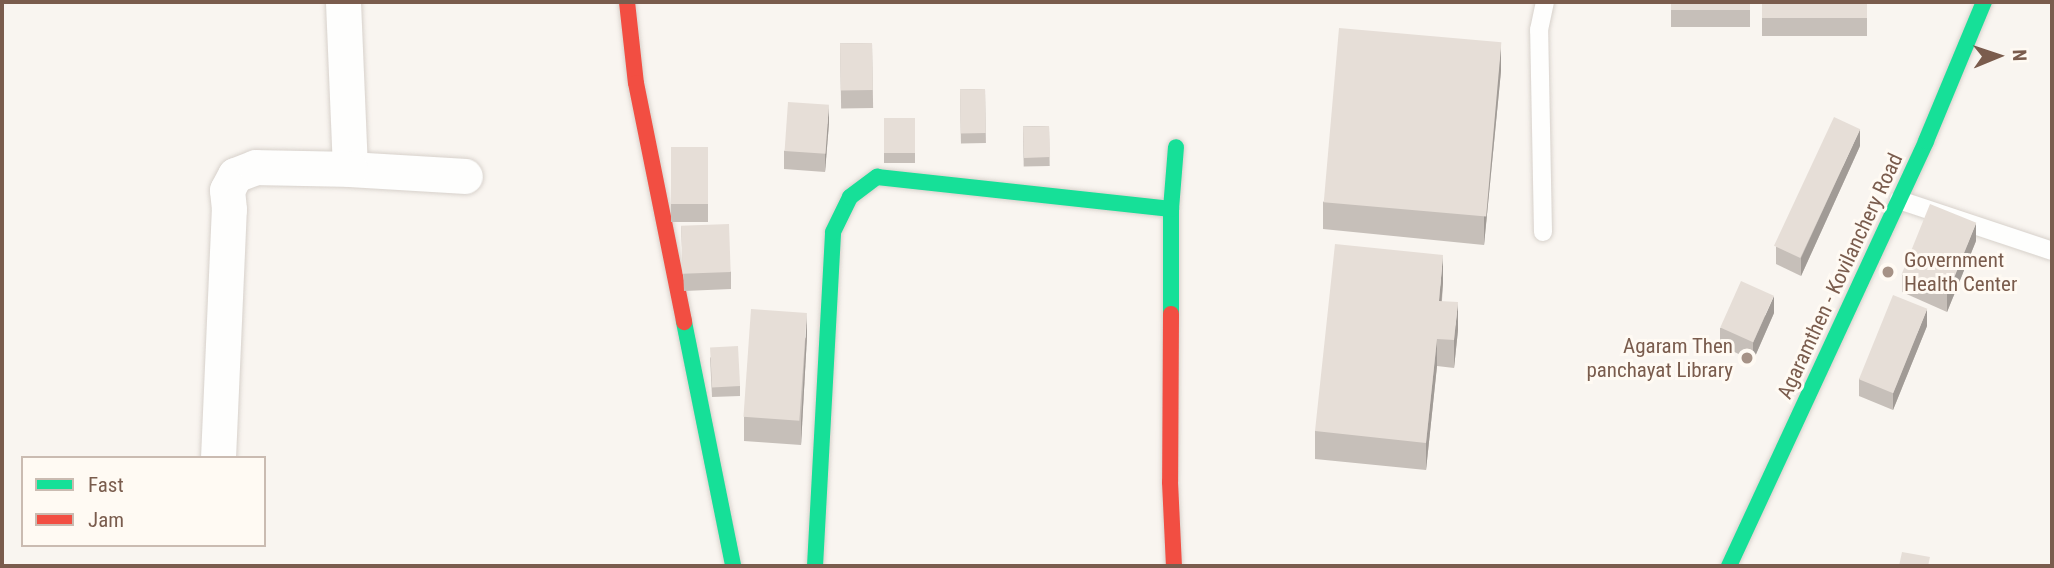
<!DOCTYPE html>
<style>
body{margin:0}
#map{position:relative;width:2054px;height:568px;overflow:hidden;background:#f9f5f0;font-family:"Roboto Condensed",sans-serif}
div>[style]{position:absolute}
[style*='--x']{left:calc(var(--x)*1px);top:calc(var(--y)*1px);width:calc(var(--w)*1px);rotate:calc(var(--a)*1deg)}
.roads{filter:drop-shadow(0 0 2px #d7d1cb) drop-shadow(0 0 2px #d7d1cb)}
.lane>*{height:18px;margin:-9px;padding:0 9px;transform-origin:9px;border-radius:9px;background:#fefefd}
.street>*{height:35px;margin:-17.5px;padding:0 17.5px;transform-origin:17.5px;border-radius:17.5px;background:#fefefd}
.fast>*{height:16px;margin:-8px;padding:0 8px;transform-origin:8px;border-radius:8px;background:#16e098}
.jam>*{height:16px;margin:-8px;padding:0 8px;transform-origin:8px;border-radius:8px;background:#f24e42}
.wall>*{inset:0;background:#c6bfb9;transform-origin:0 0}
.shaded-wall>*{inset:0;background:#a19b96}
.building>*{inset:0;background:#e6ded7;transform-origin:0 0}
.dots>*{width:19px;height:19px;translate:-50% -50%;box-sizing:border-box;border:4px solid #fffaf3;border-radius:50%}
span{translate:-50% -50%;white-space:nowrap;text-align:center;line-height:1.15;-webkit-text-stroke:6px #fffaf3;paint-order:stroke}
.poi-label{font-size:21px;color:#7a5c4d}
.left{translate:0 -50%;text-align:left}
.right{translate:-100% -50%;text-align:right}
.street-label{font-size:21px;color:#7a5c4d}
.frame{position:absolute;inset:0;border:4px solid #7a5c4d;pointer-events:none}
.legend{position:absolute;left:21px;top:456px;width:245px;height:91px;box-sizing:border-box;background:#fffaf3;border:2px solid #cabbb1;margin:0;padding:9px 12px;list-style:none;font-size:21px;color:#7a5c4d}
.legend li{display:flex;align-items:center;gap:14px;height:35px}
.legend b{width:35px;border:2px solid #cabbb1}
.north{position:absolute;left:1963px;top:21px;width:70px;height:70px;-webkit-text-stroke:5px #fffaf3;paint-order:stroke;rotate:88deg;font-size:19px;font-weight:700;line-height:28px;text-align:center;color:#7a5c4d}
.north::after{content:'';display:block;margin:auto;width:24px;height:32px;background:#7a5c4d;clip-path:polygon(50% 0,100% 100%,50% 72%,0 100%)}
</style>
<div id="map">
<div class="roads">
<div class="lane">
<i style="--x:1899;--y:200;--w:161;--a:18.4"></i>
<i style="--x:1543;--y:232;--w:202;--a:-91.1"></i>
<i style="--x:1539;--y:30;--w:29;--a:-78"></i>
</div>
<div class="street">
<i style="--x:343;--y:2;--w:167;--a:87.6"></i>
<i style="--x:350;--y:169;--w:115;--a:3.5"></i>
<i style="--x:218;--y:458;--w:249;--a:-87.5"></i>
<i style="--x:229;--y:209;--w:19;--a:-96"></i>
<i style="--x:227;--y:190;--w:17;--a:-62"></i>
<i style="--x:235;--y:175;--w:22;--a:-21"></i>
<i style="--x:256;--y:167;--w:94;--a:1.2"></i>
</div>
<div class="fast">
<i style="--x:1171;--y:314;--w:105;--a:-90"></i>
<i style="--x:1171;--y:209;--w:62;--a:-85.4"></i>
<i style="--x:684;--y:322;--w:249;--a:78.6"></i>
<i style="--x:815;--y:566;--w:334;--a:-86.9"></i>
<i style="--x:833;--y:232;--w:39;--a:-64"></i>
<i style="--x:850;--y:197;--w:34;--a:-37"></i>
<i style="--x:877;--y:177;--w:296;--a:6.2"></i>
<i style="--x:1729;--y:566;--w:468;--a:-65.1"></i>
<i style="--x:1926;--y:141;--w:151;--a:-67.4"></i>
</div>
<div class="jam">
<i style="--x:627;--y:2;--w:81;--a:83.7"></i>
<i style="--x:636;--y:83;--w:244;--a:78.6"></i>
<i style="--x:1171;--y:314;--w:168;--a:90.3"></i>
<i style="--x:1170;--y:482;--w:84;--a:87.3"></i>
</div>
</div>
<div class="wall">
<i style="left:1671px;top:2px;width:79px;height:25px"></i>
<i style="left:1762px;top:2px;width:105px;height:34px"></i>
<i style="left:872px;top:43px;width:65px;height:32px;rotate:89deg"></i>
<i style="clip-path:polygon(1501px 71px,1484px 245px,1323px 229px,1323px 202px)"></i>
<i style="left:985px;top:89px;width:54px;height:25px;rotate:89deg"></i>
<i style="left:884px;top:118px;width:31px;height:45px"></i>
<i style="clip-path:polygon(829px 123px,825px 172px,784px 169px,784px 151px)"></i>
<i style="left:1049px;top:126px;width:40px;height:26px;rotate:89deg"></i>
<i style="clip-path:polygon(1860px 146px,1801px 276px,1776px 264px,1776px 247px)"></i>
<i style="left:671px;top:147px;width:37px;height:75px"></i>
<i style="clip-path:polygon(681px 226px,731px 272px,731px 289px,684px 291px)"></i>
<i style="clip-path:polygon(1976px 241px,1947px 312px,1902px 292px,1902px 275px)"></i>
<i style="clip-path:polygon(1443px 283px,1442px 301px,1458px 330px,1454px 368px,1437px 366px,1426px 470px,1315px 459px,1315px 431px)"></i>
<i style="clip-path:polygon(1774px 313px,1753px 361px,1720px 345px,1720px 328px)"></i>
<i style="clip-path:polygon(1927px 326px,1893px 410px,1859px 396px,1859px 379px)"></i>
<i style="clip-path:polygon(807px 336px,801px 445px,744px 441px,744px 417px)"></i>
<i style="clip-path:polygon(710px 357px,740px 386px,740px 396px,712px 397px)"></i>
</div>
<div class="shaded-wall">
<i style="clip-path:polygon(1501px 43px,1501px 71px,1484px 245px,1484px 217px)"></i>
<i style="clip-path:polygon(829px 105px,829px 123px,825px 172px,825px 154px)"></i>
<i style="clip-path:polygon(1860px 129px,1860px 146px,1801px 276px,1801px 258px)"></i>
<i style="clip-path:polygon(1976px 223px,1976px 241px,1947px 312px,1947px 294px)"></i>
<i style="clip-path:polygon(1443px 255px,1443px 283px,1439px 328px,1439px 301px)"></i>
<i style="clip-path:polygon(1774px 296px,1774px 313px,1753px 361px,1753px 343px)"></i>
<i style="clip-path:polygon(1458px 302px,1458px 330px,1454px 368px,1454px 340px)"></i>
<i style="clip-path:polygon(1927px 309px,1927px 326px,1893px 410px,1893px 393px)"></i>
<i style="clip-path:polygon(807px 313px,807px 336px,801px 445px,801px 421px)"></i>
<i style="clip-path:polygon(1437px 339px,1437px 366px,1426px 470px,1426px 443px)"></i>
</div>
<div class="building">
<i style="left:1671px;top:2px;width:79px;height:8px"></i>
<i style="left:1762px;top:2px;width:105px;height:16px"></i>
<i style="left:1339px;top:28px;width:163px;height:175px;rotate:5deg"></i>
<i style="left:872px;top:43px;width:47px;height:32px;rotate:89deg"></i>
<i style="left:985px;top:89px;width:44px;height:25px;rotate:89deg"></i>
<i style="left:788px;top:102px;width:41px;height:49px;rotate:4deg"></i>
<i style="left:1834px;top:117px;width:29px;height:142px;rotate:25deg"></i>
<i style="left:884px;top:118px;width:31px;height:35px"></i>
<i style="left:1049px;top:126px;width:31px;height:26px;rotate:88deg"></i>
<i style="left:671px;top:147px;width:37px;height:57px"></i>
<i style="left:1930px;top:204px;width:50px;height:76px;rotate:22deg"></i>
<i style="left:729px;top:224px;width:48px;height:48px;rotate:88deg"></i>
<i style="clip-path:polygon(1335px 244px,1443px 255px,1439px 301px,1458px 302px,1454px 340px,1437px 339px,1426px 443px,1315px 431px)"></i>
<i style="left:1741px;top:281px;width:36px;height:51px;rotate:24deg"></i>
<i style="left:1893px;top:295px;width:37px;height:91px;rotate:22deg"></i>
<i style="left:751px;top:309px;width:56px;height:108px;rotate:4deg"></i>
<i style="left:738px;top:346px;width:40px;height:28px;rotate:87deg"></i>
<i style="clip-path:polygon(1902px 552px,1930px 557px,1928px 566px,1899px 566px)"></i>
</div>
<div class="dots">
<i style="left:1888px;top:272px;background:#a69286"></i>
<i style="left:1747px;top:358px;background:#a69286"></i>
</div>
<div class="poi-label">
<span class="left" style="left:1904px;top:272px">Government<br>Health Center</span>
<span class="right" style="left:1733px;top:358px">Agaram Then<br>panchayat Library</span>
</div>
<div class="street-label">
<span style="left:1840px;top:276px;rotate:-65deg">Agaramthen - Kovilanchery Road</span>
</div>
<div class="frame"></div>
<ul class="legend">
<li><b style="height:9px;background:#16e098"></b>Fast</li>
<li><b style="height:9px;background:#f24e42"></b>Jam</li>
</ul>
<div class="north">N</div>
</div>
